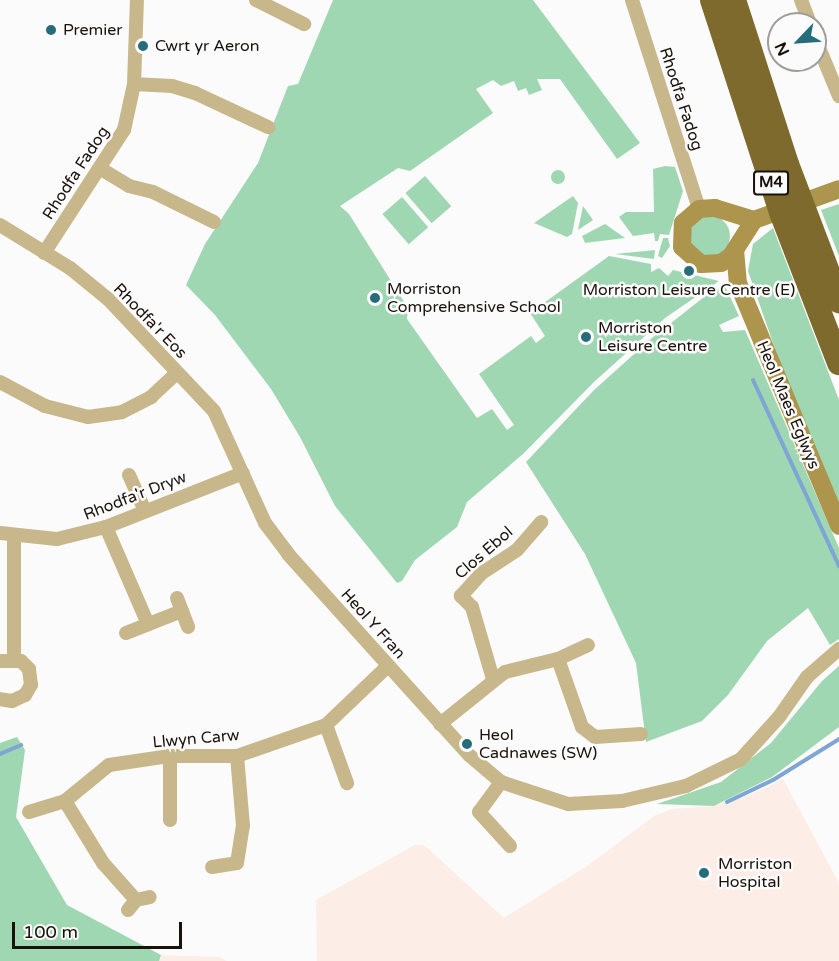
<!DOCTYPE html>
<style>
body{margin:0}
#map{position:relative;width:839px;height:961px;overflow:hidden;background:#fbfbfb;font-family:"Varela Round",sans-serif}
div>[style]{position:absolute}
[style*='--x']{left:calc(var(--x)*1px);top:calc(var(--y)*1px);width:calc(var(--w)*1px);rotate:calc(var(--a)*1deg)}
.medical>*{inset:0;background:#fcede7}
.green>*{inset:0;background:#a0d7b3;transform-origin:0 0}
.round{border-radius:50%}
.stream>*{height:4px;margin:-2px;padding:0 2px;transform-origin:2px;border-radius:2px;background:#7ea5d4}
.street>*{height:14px;margin:-7px;padding:0 7px;transform-origin:7px;border-radius:7px;background:#c7b78a}
.secondary>*{height:18px;margin:-9px;padding:0 9px;transform-origin:9px;border-radius:9px;background:#ad954d}
.highway>*{height:24px;margin:-12px;padding:0 12px;transform-origin:12px;border-radius:12px;background:#7e6a2c}
.dots>*{width:16px;height:16px;translate:-50% -50%;box-sizing:border-box;border:3px solid #fbfbfb;border-radius:50%}
span{translate:-50% -50%;white-space:nowrap;text-align:center;line-height:1.15;-webkit-text-stroke:5px #fbfbfb;paint-order:stroke}
.shield-label span{padding:2px 4px;background:#fbfbfb;border:2px solid;border-radius:4px;-webkit-text-stroke-width:0}
.shield-label{font-size:15px;color:#1a110a;font-weight:700}
.poi-label{font-size:16px;color:#1a110a}
.left{translate:0 -50%;text-align:left}
.street-label{font-size:16px;color:#1a110a}
.north{position:absolute;left:767px;top:12px;width:60px;height:60px;box-sizing:border-box;background:#fbfbfb;border:2px solid #a19d9b;border-radius:50%;rotate:245deg;font-size:16px;font-weight:700;line-height:24px;text-align:center;color:#1a110a}
.north::after{content:'';display:block;margin:auto;width:21px;height:27px;background:#266c7b;clip-path:polygon(50% 0,100% 100%,50% 72%,0 100%)}
.scale{position:absolute;left:12px;top:922px;width:170px;height:27px;box-sizing:border-box;border:3px solid #1a110a;border-top:0;padding-left:8px;font-size:18px;line-height:21px;white-space:nowrap;color:#1a110a;-webkit-text-stroke:4px #fbfbfb;paint-order:stroke}
</style>
<div id="map">
<div class="medical">
<i style="clip-path:polygon(783px 779px,839px 883px,839px 961px,317px 961px,316px 900px,415px 845px,424px 845px,504px 918px,590px 864px,654px 816px,672px 809px,714px 806px,750px 795px)"></i>
<i style="clip-path:polygon(161px 955px,219px 957px,227px 961px,159px 961px)"></i>
</div>
<div class="green">
<i style="clip-path:polygon(333px 0,533px 0,640px 143px,617px 159px,560px 79px,537px 79px,542px 90px,529px 95px,526px 88px,518px 91px,514px 81px,501px 86px,493px 80px,476px 89px,493px 113px,410px 171px,398px 168px,340px 206px,349px 214px,408px 308px,407px 319px,477px 418px,492px 409px,507px 430px,514px 425px,479px 374px,531px 336px,536px 343px,545px 336px,530px 313px,609px 256px,651px 264px,651px 272px,659px 268px,668px 276px,673px 270px,719px 281px,665px 318px,594px 382px,523px 454px,467px 502px,457px 527px,415px 560px,402px 581px,397px 583px,335px 506px,300px 437px,271px 389px,215px 315px,186px 285px,205px 244px,258px 163px,288px 86px,298px 84px)"></i>
<i style="clip-path:polygon(665px 166px,675px 167px,683px 191px,669px 235px,660px 234px,658px 241px,655px 241px,654px 233px,633px 236px,619px 217px,626px 212px,654px 212px,653px 169px)"></i>
<i class="round" style="left:551px;top:170px;width:14px;height:14px"></i>
<i style="left:425px;top:176px;width:40px;height:26px;rotate:49deg"></i>
<i style="clip-path:polygon(573px 196px,578px 203px,572px 234px,567px 237px,534px 223px)"></i>
<i style="left:402px;top:197px;width:40px;height:26px;rotate:49deg"></i>
<i style="clip-path:polygon(839px 204px,839px 256px,821px 210px)"></i>
<i style="clip-path:polygon(583px 206px,593px 220px,578px 230px)"></i>
<i class="round" style="left:690px;top:216px;width:40px;height:40px"></i>
<i style="clip-path:polygon(605px 224px,625px 238px,585px 243px,582px 236px)"></i>
<i style="clip-path:polygon(773px 228px,839px 400px,839px 504px,788px 386px,748px 271px,753px 244px)"></i>
<i style="clip-path:polygon(663px 238px,668px 238px,670px 246px,662px 258px,658px 256px)"></i>
<i style="clip-path:polygon(655px 250px,654px 259px,615px 254px)"></i>
<i style="clip-path:polygon(725px 286px,739px 316px,719px 325px,723px 332px,745px 330px,839px 548px,839px 639px,830px 645px,808px 608px,767px 641px,728px 695px,702px 721px,646px 742px,636px 663px,585px 554px,526px 462px,594px 390px,652px 338px,704px 297px)"></i>
<i style="clip-path:polygon(839px 666px,839px 727px,772px 777px,714px 806px,657px 804px,721px 782px,771px 743px,822px 681px)"></i>
<i style="clip-path:polygon(17px 737px,25px 750px,16px 817px,67px 905px,161px 955px,159px 961px,0 961px,0 743px)"></i>
</div>
<div class="stream">
<i style="--x:753;--y:380;--w:205;--a:65.2"></i>
<i style="--x:0;--y:754;--w:23;--a:-23"></i>
<i style="--x:727;--y:802;--w:51;--a:-25.6"></i>
<i style="--x:773;--y:780;--w:78;--a:-31.8"></i>
</div>
<div class="street">
<i style="--x:256;--y:0;--w:54;--a:26.6"></i>
<i style="--x:632;--y:0;--w:219;--a:72.2"></i>
<i style="--x:801;--y:0;--w:26;--a:69"></i>
<i style="--x:815;--y:38;--w:63;--a:67.5"></i>
<i style="--x:134;--y:84;--w:38;--a:3"></i>
<i style="--x:172;--y:86;--w:24;--a:17"></i>
<i style="--x:195;--y:93;--w:81;--a:25"></i>
<i style="--x:101;--y:169;--w:33;--a:31"></i>
<i style="--x:129;--y:186;--w:25;--a:14"></i>
<i style="--x:153;--y:192;--w:68;--a:26.2"></i>
<i style="--x:0;--y:225;--w:82;--a:31.6"></i>
<i style="--x:70;--y:268;--w:49;--a:39.2"></i>
<i style="--x:108;--y:299;--w:154;--a:46.6"></i>
<i style="--x:214;--y:411;--w:123;--a:65.5"></i>
<i style="--x:265;--y:523;--w:39;--a:53"></i>
<i style="--x:288;--y:554;--w:270;--a:48"></i>
<i style="--x:469;--y:755;--w:42;--a:40.2"></i>
<i style="--x:501;--y:782;--w:71;--a:18.2"></i>
<i style="--x:568;--y:804;--w:54;--a:-3.2"></i>
<i style="--x:622;--y:801;--w:66;--a:-13.2"></i>
<i style="--x:686;--y:786;--w:61;--a:-26.1"></i>
<i style="--x:741;--y:759;--w:57;--a:-47.9"></i>
<i style="--x:779;--y:717;--w:49;--a:-55"></i>
<i style="--x:807;--y:677;--w:43;--a:-41.2"></i>
<i style="--x:44;--y:253;--w:147;--a:-57"></i>
<i style="--x:124;--y:130;--w:47;--a:-77.7"></i>
<i style="--x:134;--y:84;--w:84;--a:-88"></i>
<i style="--x:0;--y:382;--w:51;--a:28.1"></i>
<i style="--x:45;--y:406;--w:44;--a:14.3"></i>
<i style="--x:88;--y:417;--w:34;--a:-8"></i>
<i style="--x:122;--y:412;--w:33;--a:-27"></i>
<i style="--x:151;--y:397;--w:35;--a:-43"></i>
<i style="--x:129;--y:475;--w:37;--a:66"></i>
<i style="--x:106;--y:527;--w:106;--a:66.6"></i>
<i style="--x:0;--y:533;--w:57;--a:6"></i>
<i style="--x:57;--y:539;--w:50;--a:-13.8"></i>
<i style="--x:106;--y:527;--w:147;--a:-21.5"></i>
<i style="--x:14;--y:535;--w:124;--a:90"></i>
<i style="--x:177;--y:598;--w:31;--a:69"></i>
<i style="--x:126;--y:633;--w:60;--a:-21.4"></i>
<i style="--x:558;--y:659;--w:72;--a:70.6"></i>
<i style="--x:582;--y:727;--w:16;--a:38"></i>
<i style="--x:595;--y:737;--w:46;--a:-3.7"></i>
<i style="--x:0;--y:661;--w:21;--a:0"></i>
<i style="--x:21;--y:661;--w:11;--a:45"></i>
<i style="--x:29;--y:669;--w:16;--a:83"></i>
<i style="--x:31;--y:685;--w:12;--a:121"></i>
<i style="--x:25;--y:695;--w:14;--a:155"></i>
<i style="--x:12;--y:701;--w:12;--a:-171"></i>
<i style="--x:493;--y:679;--w:75;--a:-106.3"></i>
<i style="--x:472;--y:607;--w:16;--a:-135"></i>
<i style="--x:461;--y:596;--w:31;--a:-48"></i>
<i style="--x:482;--y:573;--w:42;--a:-33.3"></i>
<i style="--x:517;--y:550;--w:37;--a:-49"></i>
<i style="--x:440;--y:724;--w:83;--a:-38.7"></i>
<i style="--x:505;--y:672;--w:55;--a:-13.8"></i>
<i style="--x:558;--y:659;--w:33;--a:-25"></i>
<i style="--x:326;--y:725;--w:62;--a:70.1"></i>
<i style="--x:170;--y:756;--w:64;--a:90"></i>
<i style="--x:501;--y:782;--w:37;--a:126"></i>
<i style="--x:479;--y:812;--w:46;--a:47.6"></i>
<i style="--x:65;--y:801;--w:73;--a:58.5"></i>
<i style="--x:103;--y:863;--w:50;--a:48.3"></i>
<i style="--x:29;--y:812;--w:38;--a:-17"></i>
<i style="--x:65;--y:801;--w:57;--a:-39.3"></i>
<i style="--x:109;--y:765;--w:62;--a:-8.4"></i>
<i style="--x:170;--y:756;--w:67;--a:0"></i>
<i style="--x:237;--y:756;--w:94;--a:-19.2"></i>
<i style="--x:326;--y:725;--w:86;--a:-43.6"></i>
<i style="--x:212;--y:867;--w:25;--a:-9"></i>
<i style="--x:237;--y:863;--w:37;--a:-81"></i>
<i style="--x:243;--y:826;--w:70;--a:-94.9"></i>
<i style="--x:128;--y:910;--w:13;--a:-51"></i>
<i style="--x:136;--y:900;--w:14;--a:-12"></i>
</div>
<div class="secondary">
<i style="--x:754;--y:220;--w:43;--a:122.6"></i>
<i style="--x:731;--y:256;--w:12;--a:145"></i>
<i style="--x:721;--y:263;--w:20;--a:177"></i>
<i style="--x:701;--y:264;--w:25;--a:-138"></i>
<i style="--x:682;--y:247;--w:24;--a:-88"></i>
<i style="--x:683;--y:223;--w:21;--a:-41"></i>
<i style="--x:699;--y:209;--w:16;--a:-4"></i>
<i style="--x:715;--y:208;--w:41;--a:17.1"></i>
<i style="--x:754;--y:220;--w:90;--a:-20"></i>
<i style="--x:735;--y:250;--w:33;--a:85"></i>
<i style="--x:738;--y:283;--w:263;--a:67.4"></i>
</div>
<div class="highway">
<i style="--x:712;--y:0;--w:226;--a:72"></i>
<i style="--x:782;--y:215;--w:159;--a:68.9"></i>
<i style="--x:734;--y:0;--w:172;--a:72.1"></i>
<i style="--x:787;--y:164;--w:147;--a:69.2"></i>
</div>
<div class="dots">
<i style="left:51px;top:30px;background:#266c7b"></i>
<i style="left:143px;top:46px;background:#266c7b"></i>
<i style="left:689px;top:271px;background:#266c7b"></i>
<i style="left:375px;top:298px;background:#266c7b"></i>
<i style="left:586px;top:337px;background:#266c7b"></i>
<i style="left:467px;top:744px;background:#266c7b"></i>
<i style="left:704px;top:873px;background:#266c7b"></i>
</div>
<div class="shield-label">
<span style="left:771px;top:183px">M4</span>
</div>
<div class="poi-label">
<span class="left" style="left:63px;top:30px">Premier</span>
<span class="left" style="left:155px;top:46px">Cwrt yr Aeron</span>
<span class="left" style="left:387px;top:298px">Morriston<br>Comprehensive School</span>
<span style="left:689px;top:290px">Morriston Leisure Centre (E)</span>
<span class="left" style="left:598px;top:337px">Morriston<br>Leisure Centre</span>
<span class="left" style="left:479px;top:744px">Heol<br>Cadnawes (SW)</span>
<span class="left" style="left:718px;top:873px">Morriston<br>Hospital</span>
</div>
<div class="street-label">
<span style="left:681px;top:99px;rotate:72deg">Rhodfa Fadog</span>
<span style="left:76px;top:173px;rotate:-57deg">Rhodfa Fadog</span>
<span style="left:150px;top:321px;rotate:46deg">Rhodfa'r Eos</span>
<span style="left:788px;top:405px;rotate:67deg">Heol Maes Eglwys</span>
<span style="left:135px;top:496px;rotate:-21deg">Rhodfa'r Dryw</span>
<span style="left:484px;top:553px;rotate:-41deg">Clos Ebol</span>
<span style="left:373px;top:624px;rotate:48deg">Heol Y Fran</span>
<span style="left:196px;top:739px;rotate:-5deg">Llwyn Carw</span>
</div>
<div class="north">N</div>
<div class="scale">100 m</div>
</div>
